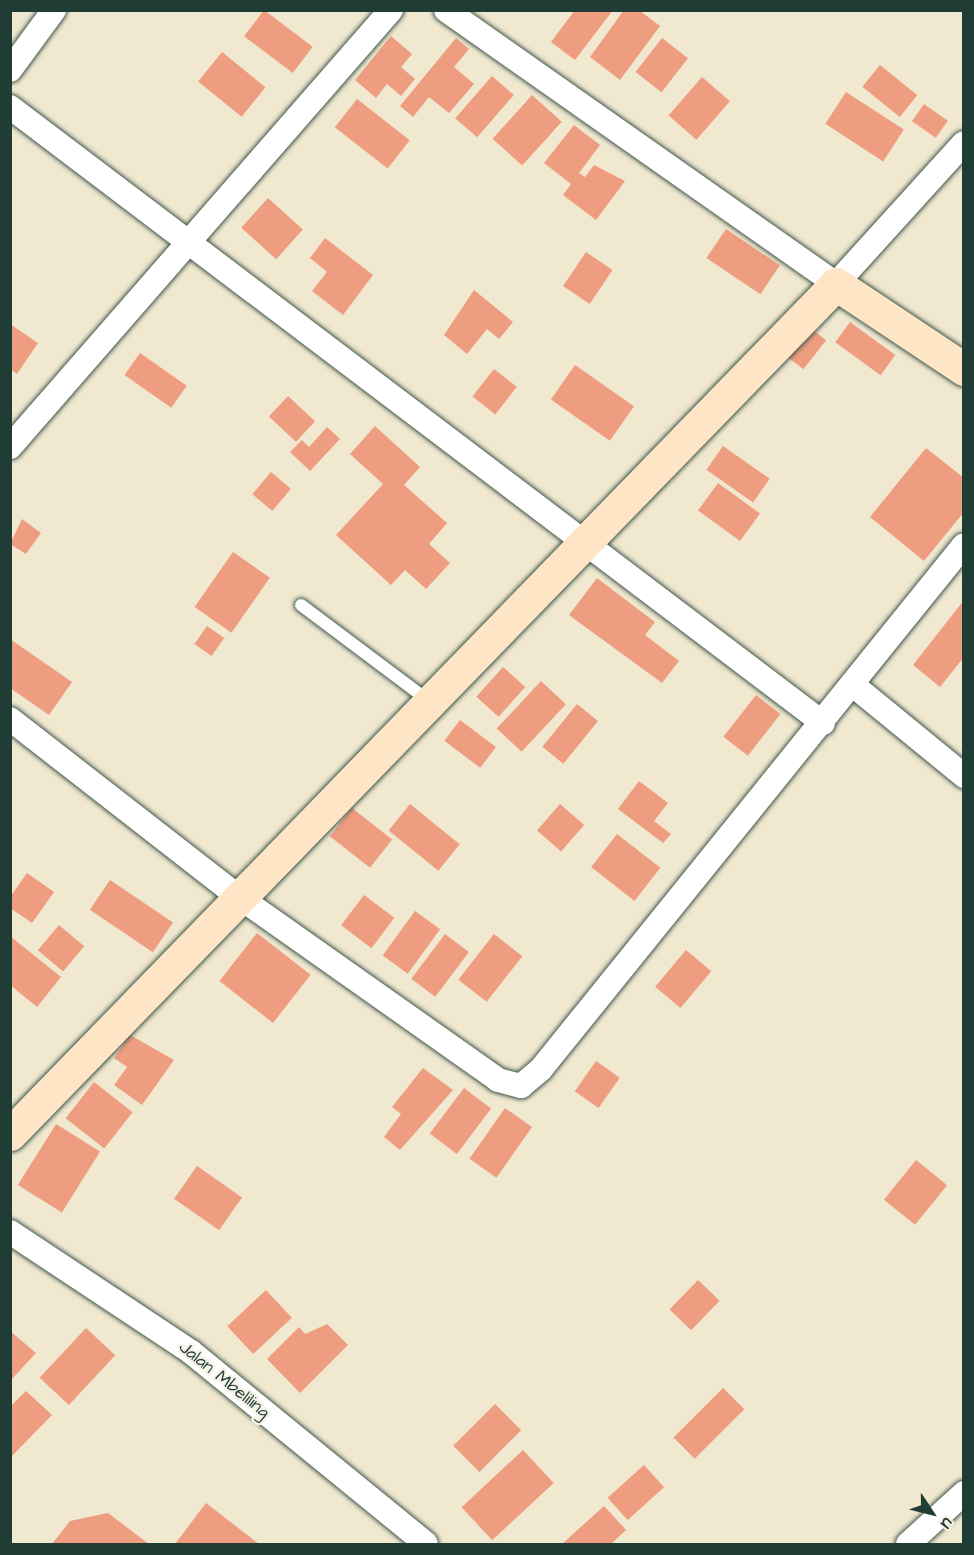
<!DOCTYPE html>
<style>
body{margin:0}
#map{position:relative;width:974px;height:1555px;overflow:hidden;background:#f1e8d0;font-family:"Architects Daughter",sans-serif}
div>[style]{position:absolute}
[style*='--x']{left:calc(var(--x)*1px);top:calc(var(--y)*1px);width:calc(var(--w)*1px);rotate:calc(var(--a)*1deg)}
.building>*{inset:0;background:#ef9d80;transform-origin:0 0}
.roads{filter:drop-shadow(0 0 2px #3e574b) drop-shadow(0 0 2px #3e574b)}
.lane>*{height:12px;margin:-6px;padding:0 6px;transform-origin:6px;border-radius:6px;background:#fff}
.street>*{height:24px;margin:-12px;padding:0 12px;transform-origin:12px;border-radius:12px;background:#fff}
.secondary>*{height:33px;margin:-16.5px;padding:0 16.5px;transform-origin:16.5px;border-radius:16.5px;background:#fde5c5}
span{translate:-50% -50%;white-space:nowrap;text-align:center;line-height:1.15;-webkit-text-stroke:5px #f7f3e8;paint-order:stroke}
.street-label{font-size:18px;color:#1f3d34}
.frame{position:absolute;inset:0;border:12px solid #1f3d34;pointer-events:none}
.north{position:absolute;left:902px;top:1483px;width:60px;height:60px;-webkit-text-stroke:4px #f7f3e8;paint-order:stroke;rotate:125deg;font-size:16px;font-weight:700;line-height:24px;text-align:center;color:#1f3d34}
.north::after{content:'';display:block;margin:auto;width:21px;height:27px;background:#1f3d34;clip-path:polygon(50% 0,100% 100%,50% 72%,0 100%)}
</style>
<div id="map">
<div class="building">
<i style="left:264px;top:10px;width:61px;height:33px;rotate:37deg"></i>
<i style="clip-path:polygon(575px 10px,613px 10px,575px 60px,551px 42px)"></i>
<i style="clip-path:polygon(624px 10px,639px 10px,660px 26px,620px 80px,590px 57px)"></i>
<i style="clip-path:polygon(391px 36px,412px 54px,401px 67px,415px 79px,401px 96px,387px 84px,376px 98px,355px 80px)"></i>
<i style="clip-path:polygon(456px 38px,469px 49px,454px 67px,474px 84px,449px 113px,429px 97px,413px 117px,400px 106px)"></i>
<i style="left:662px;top:38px;width:33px;height:43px;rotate:38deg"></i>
<i style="left:222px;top:52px;width:56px;height:38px;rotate:39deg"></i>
<i style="left:880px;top:65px;width:48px;height:28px;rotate:39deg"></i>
<i style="left:492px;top:76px;width:29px;height:56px;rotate:41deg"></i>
<i style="left:702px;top:77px;width:37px;height:51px;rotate:41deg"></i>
<i style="left:846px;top:92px;width:69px;height:38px;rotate:33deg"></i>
<i style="left:532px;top:95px;width:40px;height:59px;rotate:42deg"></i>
<i style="left:357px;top:99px;width:67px;height:36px;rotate:38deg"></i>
<i style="left:924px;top:104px;width:29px;height:21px;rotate:35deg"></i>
<i style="clip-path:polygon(574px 125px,600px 145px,579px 173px,585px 177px,594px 165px,625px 181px,596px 220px,563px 195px,571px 184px,544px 163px)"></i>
<i style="left:268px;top:198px;width:47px;height:40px;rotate:42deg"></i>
<i style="left:726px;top:229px;width:65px;height:35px;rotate:34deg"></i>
<i style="clip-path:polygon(325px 238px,373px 275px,343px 315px,312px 291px,327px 272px,310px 258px)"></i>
<i style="left:586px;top:252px;width:32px;height:41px;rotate:34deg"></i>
<i style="clip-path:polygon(474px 290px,513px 322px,499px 339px,487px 329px,467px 354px,444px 335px)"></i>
<i style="left:850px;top:322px;width:56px;height:25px;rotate:36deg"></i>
<i style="clip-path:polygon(10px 324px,38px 343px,17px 374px,10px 369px)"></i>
<i style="left:808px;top:326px;width:23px;height:37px;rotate:38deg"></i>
<i style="left:140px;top:353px;width:57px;height:27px;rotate:35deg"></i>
<i style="left:575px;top:365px;width:72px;height:42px;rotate:35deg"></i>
<i style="left:494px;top:369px;width:29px;height:35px;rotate:38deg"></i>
<i style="left:288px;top:396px;width:37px;height:28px;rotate:43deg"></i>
<i style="clip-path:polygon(375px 426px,420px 467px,404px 485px,447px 523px,429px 544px,450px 563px,426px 589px,405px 570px,391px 585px,336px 535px,383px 484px,350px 454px)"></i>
<i style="clip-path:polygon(327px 427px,340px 439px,310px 471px,290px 452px,302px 440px,309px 447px)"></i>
<i style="left:723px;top:446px;width:57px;height:29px;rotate:35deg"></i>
<i style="clip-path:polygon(926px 448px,964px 478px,964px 512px,924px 561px,870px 517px)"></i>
<i style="left:271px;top:472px;width:26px;height:29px;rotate:40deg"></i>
<i style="left:718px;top:483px;width:52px;height:34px;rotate:36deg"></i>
<i style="clip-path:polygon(22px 519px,41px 533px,26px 554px,10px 544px)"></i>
<i style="left:233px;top:552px;width:45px;height:67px;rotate:35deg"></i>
<i style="clip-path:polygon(597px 578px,655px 622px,645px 635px,679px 661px,662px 683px,569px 615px)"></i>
<i style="clip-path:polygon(964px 600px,964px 657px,940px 687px,913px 665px)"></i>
<i style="left:207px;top:626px;width:21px;height:22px;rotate:35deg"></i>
<i style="clip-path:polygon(10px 639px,72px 682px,49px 715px,10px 688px)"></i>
<i style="left:503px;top:667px;width:30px;height:40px;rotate:42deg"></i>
<i style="left:541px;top:681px;width:34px;height:65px;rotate:43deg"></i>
<i style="left:756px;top:695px;width:31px;height:53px;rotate:38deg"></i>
<i style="left:577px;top:704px;width:27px;height:55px;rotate:39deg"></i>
<i style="left:460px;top:720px;width:45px;height:26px;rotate:37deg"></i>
<i style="clip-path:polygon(639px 781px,668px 803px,654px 821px,671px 834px,663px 843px,618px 809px)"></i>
<i style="left:410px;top:804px;width:64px;height:34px;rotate:39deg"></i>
<i style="left:560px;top:804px;width:32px;height:35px;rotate:41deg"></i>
<i style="left:352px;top:808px;width:51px;height:36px;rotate:38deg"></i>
<i style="left:617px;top:834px;width:55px;height:42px;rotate:38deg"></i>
<i style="clip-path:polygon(27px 873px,54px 892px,32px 923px,10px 908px,10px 897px)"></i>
<i style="left:110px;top:880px;width:76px;height:36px;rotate:34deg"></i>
<i style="left:364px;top:895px;width:38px;height:38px;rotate:37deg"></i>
<i style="left:415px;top:911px;width:31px;height:55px;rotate:36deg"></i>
<i style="left:59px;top:925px;width:33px;height:33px;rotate:40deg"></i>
<i style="left:257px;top:933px;width:68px;height:61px;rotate:38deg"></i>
<i style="left:445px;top:934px;width:30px;height:56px;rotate:37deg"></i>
<i style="left:494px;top:934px;width:36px;height:58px;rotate:38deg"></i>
<i style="clip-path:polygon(10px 936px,61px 977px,37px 1007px,10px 985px)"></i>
<i style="left:686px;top:950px;width:33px;height:48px;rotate:40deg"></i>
<i style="clip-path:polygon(130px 1035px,174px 1060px,142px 1105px,114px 1085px,127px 1067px,114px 1058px)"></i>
<i style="left:596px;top:1061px;width:29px;height:37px;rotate:35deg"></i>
<i style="clip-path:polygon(423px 1068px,453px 1090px,400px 1150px,384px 1137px,401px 1114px,392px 1107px)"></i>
<i style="left:94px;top:1082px;width:49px;height:46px;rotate:38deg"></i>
<i style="left:464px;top:1088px;width:34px;height:57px;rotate:37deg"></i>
<i style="left:505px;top:1108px;width:33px;height:62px;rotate:35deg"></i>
<i style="left:56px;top:1124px;width:52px;height:72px;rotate:32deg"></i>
<i style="left:916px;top:1160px;width:40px;height:51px;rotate:39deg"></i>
<i style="left:197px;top:1166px;width:55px;height:40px;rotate:35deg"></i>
<i style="left:698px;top:1280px;width:30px;height:41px;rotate:44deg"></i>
<i style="left:266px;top:1290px;width:38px;height:53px;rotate:47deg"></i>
<i style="clip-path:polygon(327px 1324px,348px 1345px,300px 1393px,267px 1359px,299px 1327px,305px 1334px)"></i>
<i style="left:86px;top:1328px;width:40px;height:68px;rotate:43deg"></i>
<i style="clip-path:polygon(10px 1331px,36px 1353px,10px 1381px)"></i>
<i style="left:723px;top:1388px;width:30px;height:70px;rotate:45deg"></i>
<i style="clip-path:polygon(26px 1391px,52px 1415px,10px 1458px,10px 1407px)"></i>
<i style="left:495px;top:1404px;width:37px;height:59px;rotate:45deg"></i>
<i style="left:523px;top:1450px;width:45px;height:84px;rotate:47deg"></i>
<i style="left:644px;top:1465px;width:30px;height:49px;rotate:48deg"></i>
<i style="clip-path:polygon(206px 1503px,259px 1544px,175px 1544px)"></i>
<i style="clip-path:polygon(604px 1506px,626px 1530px,611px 1544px,562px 1544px)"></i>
<i style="clip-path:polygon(108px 1513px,149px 1544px,52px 1544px,70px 1521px)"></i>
</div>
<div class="roads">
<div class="lane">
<i style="--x:301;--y:605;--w:160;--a:36.9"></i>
</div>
<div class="street">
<i style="--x:446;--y:10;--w:477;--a:35.1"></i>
<i style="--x:836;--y:284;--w:190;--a:-47.8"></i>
<i style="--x:10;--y:70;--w:74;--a:-53.7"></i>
<i style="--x:10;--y:107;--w:1020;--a:37.15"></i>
<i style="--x:10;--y:447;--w:580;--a:-48.92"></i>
<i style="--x:853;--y:685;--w:144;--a:39.3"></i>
<i style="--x:10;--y:719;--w:290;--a:37.9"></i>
<i style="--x:239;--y:897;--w:317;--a:35.2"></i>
<i style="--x:498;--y:1080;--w:24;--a:15"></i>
<i style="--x:521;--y:1086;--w:26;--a:-40"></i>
<i style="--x:541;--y:1069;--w:673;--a:-51.09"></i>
<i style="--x:10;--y:1232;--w:217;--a:33.5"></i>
<i style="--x:191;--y:1352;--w:303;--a:39.2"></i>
<i style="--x:908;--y:1544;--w:76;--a:-42.3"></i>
</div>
<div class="secondary">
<i style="--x:10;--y:1134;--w:1185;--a:-45.82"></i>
<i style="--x:836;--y:284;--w:154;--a:33.6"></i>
</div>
</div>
<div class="street-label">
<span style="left:224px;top:1380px;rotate:39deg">Jalan Mbeliling</span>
</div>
<div class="frame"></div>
<div class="north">U</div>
</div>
